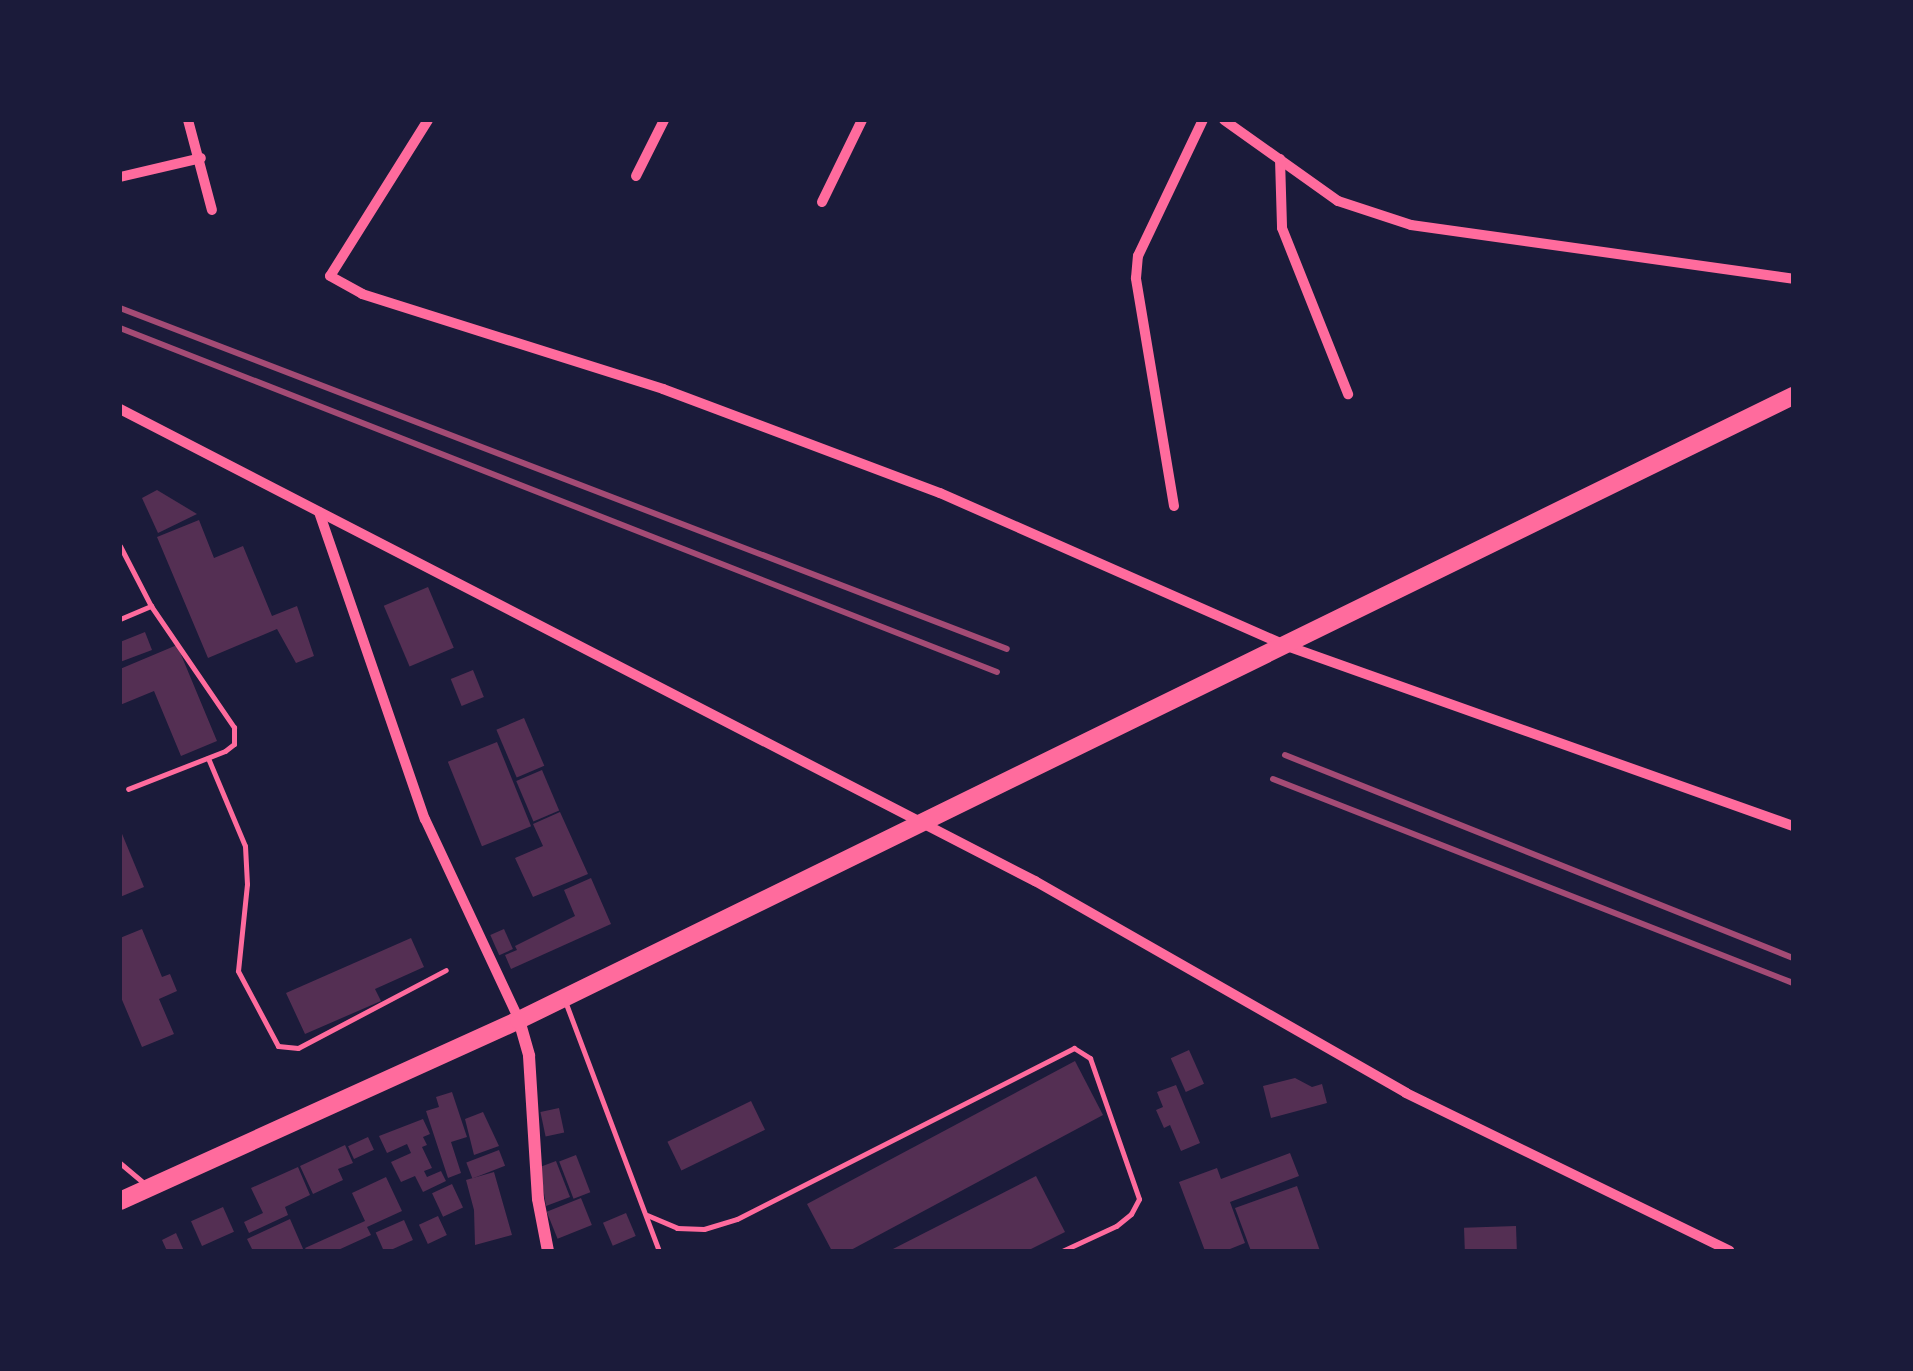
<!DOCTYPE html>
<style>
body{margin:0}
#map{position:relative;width:1913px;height:1371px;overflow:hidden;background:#1b1b3a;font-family:Quicksand,sans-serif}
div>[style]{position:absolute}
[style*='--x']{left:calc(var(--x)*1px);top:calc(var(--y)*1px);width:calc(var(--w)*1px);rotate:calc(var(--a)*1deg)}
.building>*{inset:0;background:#542f53;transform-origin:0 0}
.service>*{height:5px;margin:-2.5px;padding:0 2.5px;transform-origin:2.5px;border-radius:2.5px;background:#ff6b9d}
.minor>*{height:10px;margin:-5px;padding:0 5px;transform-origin:5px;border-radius:5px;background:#ff6b9d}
.tertiary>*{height:12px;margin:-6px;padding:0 6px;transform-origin:6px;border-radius:6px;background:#ff6b9d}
.trunk>*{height:18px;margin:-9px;padding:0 9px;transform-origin:9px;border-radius:9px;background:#ff6b9d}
.rail>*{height:6px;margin:-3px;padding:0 3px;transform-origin:3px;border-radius:3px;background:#a44b75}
span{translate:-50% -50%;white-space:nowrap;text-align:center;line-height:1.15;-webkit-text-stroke:8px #1b1b3a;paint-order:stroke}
.frame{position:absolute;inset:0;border:122px solid #1b1b3a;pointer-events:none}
</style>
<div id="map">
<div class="building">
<i style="clip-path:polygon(157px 490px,197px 514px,158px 533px,142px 498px)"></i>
<i style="clip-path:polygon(199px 520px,214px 558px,243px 546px,272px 616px,297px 606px,314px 656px,296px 663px,277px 629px,208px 658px,157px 537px)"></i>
<i style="left:428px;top:587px;width:66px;height:48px;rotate:67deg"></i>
<i style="clip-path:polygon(145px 632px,152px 650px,120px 662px,120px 642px)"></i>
<i style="clip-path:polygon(177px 645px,217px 741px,181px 756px,154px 691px,120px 705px,120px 669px)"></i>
<i style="left:473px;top:670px;width:29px;height:24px;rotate:68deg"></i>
<i style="left:524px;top:718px;width:52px;height:30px;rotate:67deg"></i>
<i style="left:497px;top:742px;width:91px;height:53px;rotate:68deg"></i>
<i style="left:542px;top:770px;width:44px;height:28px;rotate:67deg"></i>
<i style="clip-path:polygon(560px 812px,588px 874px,533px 897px,515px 858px,543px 846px,533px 824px)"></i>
<i style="clip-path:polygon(120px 829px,144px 887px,120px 897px)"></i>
<i style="clip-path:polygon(591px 878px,611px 924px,511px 969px,505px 955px,517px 950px,515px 946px,575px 916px,564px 890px)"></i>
<i style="clip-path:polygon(142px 929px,162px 977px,170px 974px,177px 991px,159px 999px,174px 1034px,142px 1047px,120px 995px,120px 938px)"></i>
<i style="left:504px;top:929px;width:22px;height:15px;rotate:66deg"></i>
<i style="clip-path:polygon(411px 938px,424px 967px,375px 989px,381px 1001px,305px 1034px,286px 993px)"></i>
<i style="left:1189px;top:1050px;width:37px;height:20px;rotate:66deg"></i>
<i style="clip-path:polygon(1075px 1061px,1103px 1115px,849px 1251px,832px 1251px,807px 1204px)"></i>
<i style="clip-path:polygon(1295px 1078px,1312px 1087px,1322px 1084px,1327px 1103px,1271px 1118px,1263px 1086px)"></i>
<i style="clip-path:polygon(1176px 1085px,1200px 1143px,1181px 1151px,1170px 1125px,1164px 1128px,1156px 1110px,1163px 1107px,1157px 1092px)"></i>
<i style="clip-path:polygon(452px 1092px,467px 1137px,451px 1142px,461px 1173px,448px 1178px,426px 1111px,439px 1107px,436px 1097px)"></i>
<i style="left:751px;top:1101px;width:32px;height:93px;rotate:64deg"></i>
<i style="left:559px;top:1108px;width:25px;height:19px;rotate:78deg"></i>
<i style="clip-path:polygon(483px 1112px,499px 1146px,474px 1155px,465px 1119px)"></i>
<i style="clip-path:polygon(423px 1119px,430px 1134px,423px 1137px,427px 1145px,422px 1147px,432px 1168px,424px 1171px,427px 1177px,441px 1171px,446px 1181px,423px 1192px,415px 1176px,401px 1182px,391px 1162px,411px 1153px,407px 1144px,387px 1153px,379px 1136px)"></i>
<i style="left:368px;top:1137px;width:14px;height:22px;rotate:65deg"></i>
<i style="clip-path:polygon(345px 1145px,353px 1163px,338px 1169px,343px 1180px,313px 1194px,300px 1166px)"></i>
<i style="left:499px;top:1150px;width:17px;height:35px;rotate:69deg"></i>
<i style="clip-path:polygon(1290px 1153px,1299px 1176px,1230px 1202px,1245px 1243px,1225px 1251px,1205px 1251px,1179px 1182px,1217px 1168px,1221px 1179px)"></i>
<i style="left:576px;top:1155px;width:40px;height:18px;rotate:69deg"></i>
<i style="clip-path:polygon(556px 1161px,570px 1197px,546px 1206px,540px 1167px)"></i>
<i style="clip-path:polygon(298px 1167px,310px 1195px,285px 1207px,288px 1215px,249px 1233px,244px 1222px,263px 1213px,251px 1188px)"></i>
<i style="clip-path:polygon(494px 1172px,512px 1235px,475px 1245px,474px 1210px,466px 1180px)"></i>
<i style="clip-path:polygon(1036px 1176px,1065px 1232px,1027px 1251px,889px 1251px)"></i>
<i style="clip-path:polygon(386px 1177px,402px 1211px,367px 1227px,371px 1235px,336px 1251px,307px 1251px,305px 1248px,365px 1221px,352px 1193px)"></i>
<i style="left:452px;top:1184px;width:26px;height:22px;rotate:65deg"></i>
<i style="clip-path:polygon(1297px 1186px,1320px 1251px,1251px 1251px,1235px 1208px)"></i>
<i style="left:581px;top:1198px;width:29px;height:37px;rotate:68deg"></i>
<i style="left:223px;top:1207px;width:27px;height:35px;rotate:66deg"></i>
<i style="left:626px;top:1213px;width:25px;height:25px;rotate:67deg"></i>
<i style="left:438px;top:1216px;width:21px;height:21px;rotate:65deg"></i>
<i style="clip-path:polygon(290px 1219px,304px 1251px,253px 1251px,247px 1239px)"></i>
<i style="left:404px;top:1220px;width:22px;height:31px;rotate:66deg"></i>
<i style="left:1516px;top:1226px;width:25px;height:52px;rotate:88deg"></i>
<i style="clip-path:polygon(176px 1233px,184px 1251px,167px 1251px,162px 1240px)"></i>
</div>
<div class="service">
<i style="--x:120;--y:546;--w:68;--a:62.7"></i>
<i style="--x:151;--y:606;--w:147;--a:55.6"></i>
<i style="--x:234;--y:727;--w:17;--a:90"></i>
<i style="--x:234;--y:744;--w:11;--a:142"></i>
<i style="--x:225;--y:751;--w:104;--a:158.6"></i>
<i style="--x:120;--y:619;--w:34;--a:-23"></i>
<i style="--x:208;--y:758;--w:95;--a:67.2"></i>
<i style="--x:245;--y:846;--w:38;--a:87"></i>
<i style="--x:247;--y:884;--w:87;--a:95.9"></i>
<i style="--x:238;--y:971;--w:85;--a:61.9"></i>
<i style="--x:278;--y:1046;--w:20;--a:6"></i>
<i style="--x:298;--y:1048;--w:167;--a:-27.8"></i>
<i style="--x:565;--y:1001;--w:267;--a:69.4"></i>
<i style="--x:120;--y:1163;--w:33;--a:40"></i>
<i style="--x:647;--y:1215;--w:33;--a:23"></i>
<i style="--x:677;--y:1228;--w:27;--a:2"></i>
<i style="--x:704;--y:1229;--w:34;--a:-17"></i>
<i style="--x:737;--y:1219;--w:378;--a:-26.9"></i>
<i style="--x:1074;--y:1048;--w:19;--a:32"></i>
<i style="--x:1090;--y:1058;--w:149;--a:70.8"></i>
<i style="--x:1139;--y:1199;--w:17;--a:118"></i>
<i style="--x:1131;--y:1214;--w:19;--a:141"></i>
<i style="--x:1116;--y:1226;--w:60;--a:155.2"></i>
</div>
<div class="minor">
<i style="--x:188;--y:120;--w:93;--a:75.1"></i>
<i style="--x:428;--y:120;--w:184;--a:122.1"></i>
<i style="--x:330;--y:276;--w:37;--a:29"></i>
<i style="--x:362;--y:294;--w:316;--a:17.5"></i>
<i style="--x:663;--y:389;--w:296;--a:20.6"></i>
<i style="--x:940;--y:493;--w:379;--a:23.8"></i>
<i style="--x:1287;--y:646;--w:537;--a:19.58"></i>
<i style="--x:1224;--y:120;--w:140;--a:35.4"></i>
<i style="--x:1338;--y:201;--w:77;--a:18.2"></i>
<i style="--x:1411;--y:225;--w:386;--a:8"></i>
<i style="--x:1280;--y:159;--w:69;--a:88.3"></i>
<i style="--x:1282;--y:228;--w:179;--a:68.3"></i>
<i style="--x:636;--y:176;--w:63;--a:-63.4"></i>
<i style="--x:120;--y:177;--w:83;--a:-13.2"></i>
<i style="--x:822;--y:202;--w:91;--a:-64"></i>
<i style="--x:120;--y:409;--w:1030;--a:27.29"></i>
<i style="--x:1035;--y:881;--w:427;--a:29.7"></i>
<i style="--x:1406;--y:1093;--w:360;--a:26"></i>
<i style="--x:1174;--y:506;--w:231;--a:-99.5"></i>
<i style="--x:1136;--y:278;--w:22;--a:-85"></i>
<i style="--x:1138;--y:256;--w:151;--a:-64.5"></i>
<i style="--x:319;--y:512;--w:325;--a:71"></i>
<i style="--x:425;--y:819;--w:222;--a:64.9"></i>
</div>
<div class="tertiary">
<i style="--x:519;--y:1020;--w:37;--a:74"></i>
<i style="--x:529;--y:1056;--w:143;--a:86.4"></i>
<i style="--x:538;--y:1199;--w:53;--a:79.1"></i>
</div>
<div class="trunk">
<i style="--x:120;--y:1201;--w:438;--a:-24.4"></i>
<i style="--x:519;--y:1020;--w:1419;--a:-26.1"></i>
</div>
<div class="rail">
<i style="--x:120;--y:308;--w:950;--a:21.03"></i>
<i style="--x:120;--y:328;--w:942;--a:21.42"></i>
<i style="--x:1285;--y:755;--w:547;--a:21.78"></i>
<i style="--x:1273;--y:779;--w:559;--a:21.42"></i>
</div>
<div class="frame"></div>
</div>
